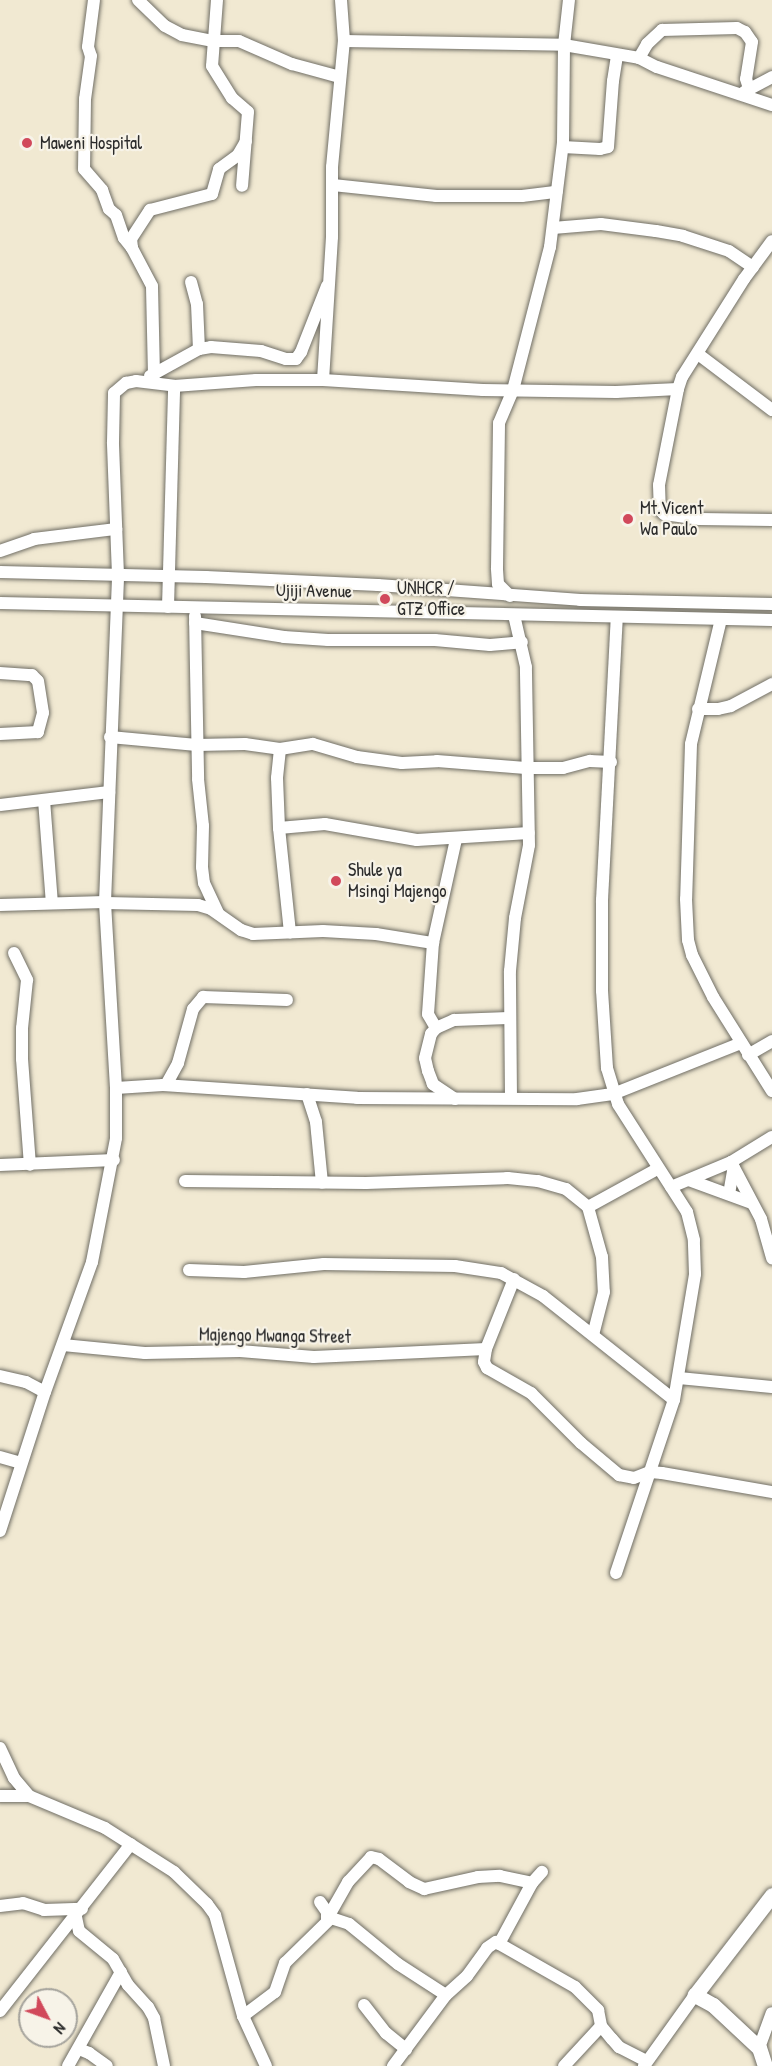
<!DOCTYPE html>
<style>
body{margin:0}
#map{position:relative;width:772px;height:2066px;overflow:hidden;background:#f1e9d2;font-family:"Patrick Hand",sans-serif}
div>[style]{position:absolute}
[style*='--x']{left:calc(var(--x)*1px);top:calc(var(--y)*1px);width:calc(var(--w)*1px);rotate:calc(var(--a)*1deg)}
.roads{filter:drop-shadow(0 0 2px #706e65) drop-shadow(0 0 2px #706e65)}
.minor>*{height:12px;margin:-6px;padding:0 6px;transform-origin:6px;border-radius:6px;background:#fff}
.major>*{height:15px;margin:-7.5px;padding:0 7.5px;transform-origin:7.5px;border-radius:7.5px;background:#fff}
.dots>*{width:16px;height:16px;translate:-50% -50%;box-sizing:border-box;border:3px solid #f7f3e8;border-radius:50%}
span{translate:-50% -50%;white-space:nowrap;text-align:center;line-height:1.15;-webkit-text-stroke:4.5px #f7f3e8;paint-order:stroke}
.poi-label{font-size:18px;color:#2b2b2b}
.left{translate:0 -50%;text-align:left}
.street-label{font-size:18px;color:#2b2b2b}
.north{position:absolute;left:18px;top:1988px;width:60px;height:60px;box-sizing:border-box;background:#f7f3e8;border:2px solid #a5a39c;border-radius:50%;rotate:131deg;font-size:16px;font-weight:700;line-height:24px;text-align:center;color:#2b2b2b}
.north::after{content:'';display:block;margin:auto;width:21px;height:27px;background:#d1495b;clip-path:polygon(50% 0,100% 100%,50% 72%,0 100%)}
</style>
<div id="map">
<div class="roads">
<div class="minor">
<i style="--x:94;--y:0;--w:47;--a:97.3"></i>
<i style="--x:88;--y:47;--w:9;--a:72"></i>
<i style="--x:91;--y:56;--w:43;--a:97.9"></i>
<i style="--x:85;--y:99;--w:70;--a:90.8"></i>
<i style="--x:84;--y:169;--w:28;--a:49"></i>
<i style="--x:102;--y:190;--w:20;--a:70"></i>
<i style="--x:109;--y:209;--w:9;--a:41"></i>
<i style="--x:116;--y:215;--w:24;--a:71"></i>
<i style="--x:124;--y:238;--w:13;--a:51"></i>
<i style="--x:138;--y:0;--w:37;--a:44"></i>
<i style="--x:165;--y:26;--w:19;--a:28"></i>
<i style="--x:182;--y:35;--w:32;--a:11"></i>
<i style="--x:213;--y:41;--w:26;--a:0"></i>
<i style="--x:239;--y:41;--w:58;--a:23.5"></i>
<i style="--x:292;--y:64;--w:50;--a:15.2"></i>
<i style="--x:217;--y:0;--w:66;--a:94.3"></i>
<i style="--x:212;--y:66;--w:38;--a:58"></i>
<i style="--x:232;--y:98;--w:21;--a:41"></i>
<i style="--x:248;--y:112;--w:74;--a:94.6"></i>
<i style="--x:344;--y:41;--w:220;--a:1"></i>
<i style="--x:564;--y:45;--w:76;--a:9.8"></i>
<i style="--x:639;--y:58;--w:20;--a:27"></i>
<i style="--x:657;--y:67;--w:121;--a:18.3"></i>
<i style="--x:639;--y:58;--w:16;--a:-60"></i>
<i style="--x:647;--y:44;--w:21;--a:-43"></i>
<i style="--x:662;--y:30;--w:75;--a:-1.5"></i>
<i style="--x:737;--y:28;--w:9;--a:27"></i>
<i style="--x:745;--y:32;--w:12;--a:55"></i>
<i style="--x:752;--y:42;--w:37;--a:99"></i>
<i style="--x:746;--y:79;--w:9;--a:72"></i>
<i style="--x:744;--y:92;--w:32;--a:-28"></i>
<i style="--x:563;--y:147;--w:37;--a:3"></i>
<i style="--x:600;--y:149;--w:8;--a:-14"></i>
<i style="--x:608;--y:147;--w:66;--a:-85.7"></i>
<i style="--x:613;--y:81;--w:25;--a:-81"></i>
<i style="--x:333;--y:185;--w:104;--a:6.1"></i>
<i style="--x:436;--y:196;--w:86;--a:0"></i>
<i style="--x:522;--y:196;--w:35;--a:-7"></i>
<i style="--x:553;--y:228;--w:48;--a:-4.8"></i>
<i style="--x:601;--y:224;--w:55;--a:7.3"></i>
<i style="--x:656;--y:231;--w:27;--a:10"></i>
<i style="--x:683;--y:236;--w:48;--a:18.1"></i>
<i style="--x:729;--y:251;--w:29;--a:34"></i>
<i style="--x:191;--y:282;--w:23;--a:75"></i>
<i style="--x:197;--y:304;--w:45;--a:87.5"></i>
<i style="--x:698;--y:354;--w:93;--a:37.1"></i>
<i style="--x:154;--y:375;--w:89;--a:-91.3"></i>
<i style="--x:152;--y:286;--w:43;--a:-117.8"></i>
<i style="--x:132;--y:248;--w:9;--a:-96"></i>
<i style="--x:131;--y:239;--w:35;--a:-57"></i>
<i style="--x:150;--y:210;--w:64;--a:-14.5"></i>
<i style="--x:212;--y:194;--w:26;--a:-74"></i>
<i style="--x:219;--y:169;--w:24;--a:-36"></i>
<i style="--x:238;--y:155;--w:16;--a:-60"></i>
<i style="--x:150;--y:376;--w:56;--a:-28.9"></i>
<i style="--x:199;--y:349;--w:12;--a:-9"></i>
<i style="--x:211;--y:347;--w:50;--a:4.6"></i>
<i style="--x:261;--y:351;--w:26;--a:18"></i>
<i style="--x:286;--y:359;--w:10;--a:0"></i>
<i style="--x:296;--y:359;--w:9;--a:-54"></i>
<i style="--x:301;--y:352;--w:71;--a:-68.5"></i>
<i style="--x:323;--y:380;--w:143;--a:-86.4"></i>
<i style="--x:332;--y:237;--w:70;--a:-90"></i>
<i style="--x:332;--y:167;--w:127;--a:-84.6"></i>
<i style="--x:344;--y:41;--w:41;--a:-94.2"></i>
<i style="--x:678;--y:389;--w:98;--a:101.2"></i>
<i style="--x:659;--y:485;--w:25;--a:88"></i>
<i style="--x:660;--y:510;--w:6;--a:45"></i>
<i style="--x:664;--y:514;--w:35;--a:8"></i>
<i style="--x:699;--y:519;--w:73;--a:0.8"></i>
<i style="--x:0;--y:551;--w:36;--a:-19"></i>
<i style="--x:34;--y:539;--w:83;--a:-7"></i>
<i style="--x:0;--y:572;--w:206;--a:1.4"></i>
<i style="--x:206;--y:577;--w:172;--a:2.7"></i>
<i style="--x:378;--y:585;--w:203;--a:4.2"></i>
<i style="--x:580;--y:600;--w:192;--a:1.2"></i>
<i style="--x:510;--y:596;--w:17;--a:-135"></i>
<i style="--x:498;--y:584;--w:16;--a:-94"></i>
<i style="--x:497;--y:568;--w:145;--a:-89.2"></i>
<i style="--x:499;--y:423;--w:36;--a:-67"></i>
<i style="--x:513;--y:390;--w:148;--a:-75.5"></i>
<i style="--x:550;--y:247;--w:106;--a:-82.9"></i>
<i style="--x:563;--y:142;--w:97;--a:-89.4"></i>
<i style="--x:564;--y:45;--w:45;--a:-83.7"></i>
<i style="--x:0;--y:603;--w:772;--a:1.26"></i>
<i style="--x:168;--y:607;--w:221;--a:-88.4"></i>
<i style="--x:195;--y:616;--w:163;--a:88.9"></i>
<i style="--x:198;--y:779;--w:47;--a:83.9"></i>
<i style="--x:203;--y:826;--w:41;--a:91.4"></i>
<i style="--x:202;--y:867;--w:16;--a:83"></i>
<i style="--x:204;--y:883;--w:33;--a:65"></i>
<i style="--x:721;--y:619;--w:129;--a:103.5"></i>
<i style="--x:691;--y:744;--w:155;--a:91.8"></i>
<i style="--x:686;--y:899;--w:41;--a:87.2"></i>
<i style="--x:688;--y:940;--w:16;--a:75"></i>
<i style="--x:692;--y:955;--w:47;--a:63.4"></i>
<i style="--x:713;--y:997;--w:111;--a:57.9"></i>
<i style="--x:195;--y:623;--w:90;--a:8.9"></i>
<i style="--x:284;--y:637;--w:44;--a:3.9"></i>
<i style="--x:328;--y:640;--w:107;--a:0"></i>
<i style="--x:435;--y:640;--w:55;--a:5.2"></i>
<i style="--x:490;--y:645;--w:32;--a:-5"></i>
<i style="--x:0;--y:673;--w:32;--a:4"></i>
<i style="--x:32;--y:675;--w:8;--a:45"></i>
<i style="--x:38;--y:681;--w:32;--a:81"></i>
<i style="--x:43;--y:713;--w:20;--a:105"></i>
<i style="--x:38;--y:732;--w:38;--a:177"></i>
<i style="--x:698;--y:709;--w:20;--a:0"></i>
<i style="--x:718;--y:709;--w:13;--a:-13"></i>
<i style="--x:731;--y:706;--w:47;--a:-28.2"></i>
<i style="--x:110;--y:737;--w:87;--a:5.3"></i>
<i style="--x:197;--y:745;--w:48;--a:-1.2"></i>
<i style="--x:245;--y:744;--w:35;--a:8"></i>
<i style="--x:280;--y:749;--w:33;--a:-9"></i>
<i style="--x:313;--y:744;--w:46;--a:16.5"></i>
<i style="--x:357;--y:757;--w:45;--a:7.6"></i>
<i style="--x:402;--y:763;--w:35;--a:-3"></i>
<i style="--x:437;--y:761;--w:89;--a:4.5"></i>
<i style="--x:526;--y:768;--w:37;--a:0"></i>
<i style="--x:563;--y:768;--w:28;--a:-15"></i>
<i style="--x:590;--y:761;--w:21;--a:3"></i>
<i style="--x:280;--y:749;--w:29;--a:96"></i>
<i style="--x:277;--y:778;--w:50;--a:87.7"></i>
<i style="--x:279;--y:828;--w:105;--a:84"></i>
<i style="--x:44;--y:800;--w:103;--a:85.6"></i>
<i style="--x:0;--y:805;--w:110;--a:-6.8"></i>
<i style="--x:279;--y:828;--w:46;--a:-5"></i>
<i style="--x:325;--y:824;--w:93;--a:9.9"></i>
<i style="--x:417;--y:840;--w:112;--a:-3.6"></i>
<i style="--x:106;--y:903;--w:92;--a:1.2"></i>
<i style="--x:198;--y:905;--w:14;--a:17"></i>
<i style="--x:211;--y:909;--w:37;--a:35"></i>
<i style="--x:241;--y:930;--w:13;--a:18"></i>
<i style="--x:253;--y:934;--w:70;--a:-2.5"></i>
<i style="--x:323;--y:931;--w:53;--a:3.2"></i>
<i style="--x:376;--y:934;--w:58;--a:9"></i>
<i style="--x:0;--y:905;--w:105;--a:-1.6"></i>
<i style="--x:14;--y:953;--w:30;--a:64"></i>
<i style="--x:27;--y:980;--w:48;--a:95.9"></i>
<i style="--x:22;--y:1028;--w:31;--a:90"></i>
<i style="--x:22;--y:1059;--w:106;--a:85.7"></i>
<i style="--x:436;--y:1028;--w:16;--a:-120"></i>
<i style="--x:428;--y:1014;--w:71;--a:-86"></i>
<i style="--x:433;--y:943;--w:107;--a:-77.5"></i>
<i style="--x:748;--y:1055;--w:28;--a:-30"></i>
<i style="--x:166;--y:1085;--w:25;--a:-61"></i>
<i style="--x:178;--y:1063;--w:56;--a:-74.5"></i>
<i style="--x:193;--y:1009;--w:16;--a:-50"></i>
<i style="--x:203;--y:997;--w:84;--a:2"></i>
<i style="--x:116;--y:1088;--w:47;--a:-3.7"></i>
<i style="--x:163;--y:1085;--w:194;--a:3.8"></i>
<i style="--x:357;--y:1098;--w:220;--a:0.3"></i>
<i style="--x:577;--y:1099;--w:36;--a:-8"></i>
<i style="--x:613;--y:1094;--w:138;--a:-21.7"></i>
<i style="--x:307;--y:1094;--w:29;--a:72"></i>
<i style="--x:316;--y:1122;--w:61;--a:84.4"></i>
<i style="--x:511;--y:1098;--w:127;--a:-90.5"></i>
<i style="--x:510;--y:971;--w:53;--a:-84.6"></i>
<i style="--x:515;--y:918;--w:74;--a:-79.1"></i>
<i style="--x:529;--y:845;--w:178;--a:-91"></i>
<i style="--x:526;--y:667;--w:53;--a:-103"></i>
<i style="--x:455;--y:1099;--w:27;--a:-146"></i>
<i style="--x:433;--y:1084;--w:14;--a:-111"></i>
<i style="--x:428;--y:1071;--w:13;--a:-103"></i>
<i style="--x:425;--y:1058;--w:25;--a:-76"></i>
<i style="--x:431;--y:1034;--w:8;--a:-50"></i>
<i style="--x:436;--y:1028;--w:20;--a:-24"></i>
<i style="--x:454;--y:1020;--w:55;--a:-2.1"></i>
<i style="--x:731;--y:1162;--w:64;--a:62.2"></i>
<i style="--x:761;--y:1219;--w:41;--a:74.2"></i>
<i style="--x:0;--y:1165;--w:114;--a:-2.5"></i>
<i style="--x:689;--y:1180;--w:67;--a:20.1"></i>
<i style="--x:185;--y:1181;--w:181;--a:0.6"></i>
<i style="--x:366;--y:1183;--w:142;--a:-2"></i>
<i style="--x:508;--y:1178;--w:30;--a:6"></i>
<i style="--x:538;--y:1181;--w:29;--a:16"></i>
<i style="--x:566;--y:1189;--w:28;--a:39"></i>
<i style="--x:588;--y:1207;--w:52;--a:74.4"></i>
<i style="--x:602;--y:1257;--w:35;--a:87"></i>
<i style="--x:604;--y:1292;--w:44;--a:104.3"></i>
<i style="--x:671;--y:1187;--w:65;--a:-22.6"></i>
<i style="--x:731;--y:1162;--w:48;--a:-31.4"></i>
<i style="--x:729;--y:1194;--w:27;--a:-80"></i>
<i style="--x:588;--y:1207;--w:79;--a:-28.8"></i>
<i style="--x:189;--y:1270;--w:55;--a:2.1"></i>
<i style="--x:244;--y:1272;--w:80;--a:-5.7"></i>
<i style="--x:324;--y:1264;--w:131;--a:0.9"></i>
<i style="--x:455;--y:1266;--w:47;--a:8.7"></i>
<i style="--x:501;--y:1273;--w:48;--a:28.7"></i>
<i style="--x:543;--y:1296;--w:167;--a:38.4"></i>
<i style="--x:514;--y:1279;--w:75;--a:111.8"></i>
<i style="--x:486;--y:1349;--w:13;--a:99"></i>
<i style="--x:484;--y:1362;--w:7;--a:63"></i>
<i style="--x:487;--y:1368;--w:51;--a:29.6"></i>
<i style="--x:531;--y:1393;--w:71;--a:45"></i>
<i style="--x:581;--y:1443;--w:50;--a:40.1"></i>
<i style="--x:619;--y:1475;--w:15;--a:11"></i>
<i style="--x:634;--y:1478;--w:17;--a:-21"></i>
<i style="--x:650;--y:1472;--w:12;--a:5"></i>
<i style="--x:662;--y:1473;--w:112;--a:9.8"></i>
<i style="--x:63;--y:1345;--w:82;--a:5.6"></i>
<i style="--x:145;--y:1353;--w:95;--a:-1.2"></i>
<i style="--x:240;--y:1351;--w:74;--a:4.6"></i>
<i style="--x:314;--y:1357;--w:172;--a:-2.7"></i>
<i style="--x:0;--y:1376;--w:27;--a:13"></i>
<i style="--x:26;--y:1382;--w:21;--a:28"></i>
<i style="--x:679;--y:1378;--w:93;--a:5.5"></i>
<i style="--x:0;--y:1457;--w:22;--a:16"></i>
<i style="--x:0;--y:1531;--w:146;--a:-72.1"></i>
<i style="--x:45;--y:1392;--w:138;--a:-70.1"></i>
<i style="--x:92;--y:1262;--w:126;--a:-79"></i>
<i style="--x:116;--y:1138;--w:50;--a:-90"></i>
<i style="--x:116;--y:1088;--w:186;--a:-93.4"></i>
<i style="--x:105;--y:902;--w:327;--a:-87.7"></i>
<i style="--x:118;--y:575;--w:133;--a:-92.2"></i>
<i style="--x:113;--y:442;--w:49;--a:-88.8"></i>
<i style="--x:114;--y:393;--w:16;--a:-40"></i>
<i style="--x:126;--y:383;--w:10;--a:-11"></i>
<i style="--x:136;--y:381;--w:38;--a:7"></i>
<i style="--x:174;--y:386;--w:82;--a:-4.2"></i>
<i style="--x:256;--y:380;--w:67;--a:0"></i>
<i style="--x:323;--y:380;--w:160;--a:3.6"></i>
<i style="--x:483;--y:390;--w:133;--a:0.9"></i>
<i style="--x:616;--y:392;--w:62;--a:-2.8"></i>
<i style="--x:678;--y:389;--w:13;--a:-72"></i>
<i style="--x:682;--y:377;--w:116;--a:-57.7"></i>
<i style="--x:744;--y:279;--w:47;--a:-53.6"></i>
<i style="--x:616;--y:1573;--w:182;--a:-71.5"></i>
<i style="--x:674;--y:1400;--w:128;--a:-80.5"></i>
<i style="--x:695;--y:1274;--w:34;--a:-92"></i>
<i style="--x:694;--y:1240;--w:29;--a:-104"></i>
<i style="--x:687;--y:1212;--w:128;--a:-122.6"></i>
<i style="--x:618;--y:1104;--w:38;--a:-107"></i>
<i style="--x:607;--y:1068;--w:77;--a:-93.7"></i>
<i style="--x:602;--y:991;--w:91;--a:-90"></i>
<i style="--x:602;--y:900;--w:283;--a:-87"></i>
<i style="--x:0;--y:1748;--w:33;--a:65"></i>
<i style="--x:14;--y:1778;--w:23;--a:50"></i>
<i style="--x:29;--y:1796;--w:82;--a:22.8"></i>
<i style="--x:105;--y:1828;--w:82;--a:32.5"></i>
<i style="--x:174;--y:1872;--w:46;--a:44.1"></i>
<i style="--x:207;--y:1904;--w:14;--a:54"></i>
<i style="--x:215;--y:1915;--w:105;--a:74.5"></i>
<i style="--x:243;--y:2016;--w:55;--a:65.3"></i>
<i style="--x:0;--y:1796;--w:29;--a:0"></i>
<i style="--x:320;--y:1902;--w:12;--a:55"></i>
<i style="--x:327;--y:1912;--w:7;--a:90"></i>
<i style="--x:0;--y:1906;--w:23;--a:-7"></i>
<i style="--x:23;--y:1903;--w:22;--a:18"></i>
<i style="--x:44;--y:1910;--w:38;--a:-2"></i>
<i style="--x:76;--y:1917;--w:14;--a:78"></i>
<i style="--x:79;--y:1931;--w:44;--a:39.5"></i>
<i style="--x:113;--y:1959;--w:30;--a:60"></i>
<i style="--x:128;--y:1985;--w:30;--a:48"></i>
<i style="--x:148;--y:2007;--w:13;--a:61"></i>
<i style="--x:154;--y:2018;--w:49;--a:78.2"></i>
<i style="--x:327;--y:1919;--w:43;--a:-60.4"></i>
<i style="--x:348;--y:1882;--w:34;--a:-47"></i>
<i style="--x:371;--y:1857;--w:8;--a:14"></i>
<i style="--x:379;--y:1859;--w:38;--a:37"></i>
<i style="--x:409;--y:1882;--w:17;--a:25"></i>
<i style="--x:424;--y:1889;--w:55;--a:-12.5"></i>
<i style="--x:478;--y:1877;--w:22;--a:-3"></i>
<i style="--x:500;--y:1876;--w:33;--a:12"></i>
<i style="--x:499;--y:1944;--w:69;--a:-61.6"></i>
<i style="--x:532;--y:1883;--w:15;--a:-48"></i>
<i style="--x:364;--y:2005;--w:36;--a:52"></i>
<i style="--x:386;--y:2033;--w:26;--a:39"></i>
<i style="--x:0;--y:2011;--w:212;--a:-51.9"></i>
<i style="--x:243;--y:2016;--w:40;--a:-37"></i>
<i style="--x:275;--y:1992;--w:31;--a:-71"></i>
<i style="--x:285;--y:1963;--w:64;--a:-44.4"></i>
<i style="--x:331;--y:1918;--w:19;--a:18"></i>
<i style="--x:349;--y:1924;--w:63;--a:39.2"></i>
<i style="--x:398;--y:1964;--w:57;--a:32.9"></i>
<i style="--x:759;--y:2048;--w:37;--a:-70"></i>
<i style="--x:79;--y:2049;--w:11;--a:22"></i>
<i style="--x:89;--y:2053;--w:22;--a:36"></i>
<i style="--x:68;--y:2066;--w:108;--a:-60.6"></i>
<i style="--x:393;--y:2066;--w:89;--a:-53.3"></i>
<i style="--x:446;--y:1995;--w:28;--a:-42"></i>
<i style="--x:467;--y:1976;--w:34;--a:-54"></i>
<i style="--x:487;--y:1948;--w:11;--a:-34"></i>
<i style="--x:496;--y:1942;--w:91;--a:29.7"></i>
<i style="--x:575;--y:1987;--w:33;--a:45"></i>
<i style="--x:598;--y:2010;--w:16;--a:79"></i>
<i style="--x:601;--y:2026;--w:17;--a:50"></i>
<i style="--x:612;--y:2039;--w:11;--a:49"></i>
<i style="--x:619;--y:2047;--w:31;--a:27"></i>
<i style="--x:564;--y:2066;--w:54;--a:-47.2"></i>
<i style="--x:644;--y:2066;--w:87;--a:-54.3"></i>
</div>
<div class="major">
<i style="--x:765;--y:2066;--w:19;--a:-108"></i>
<i style="--x:759;--y:2048;--w:63;--a:-136.9"></i>
<i style="--x:713;--y:2005;--w:21;--a:-151"></i>
<i style="--x:695;--y:1995;--w:126;--a:-52.4"></i>
</div>
</div>
<div class="dots">
<i style="left:27px;top:143px;background:#d1495b"></i>
<i style="left:628px;top:519px;background:#d1495b"></i>
<i style="left:385px;top:599px;background:#d1495b"></i>
<i style="left:336px;top:881px;background:#d1495b"></i>
</div>
<div class="poi-label">
<span class="left" style="left:40px;top:143px">Maweni Hospital</span>
<span class="left" style="left:640px;top:519px">Mt.Vicent<br>Wa Paulo</span>
<span class="left" style="left:397px;top:599px">UNHCR /<br>GTZ Office</span>
<span class="left" style="left:348px;top:881px">Shule ya<br>Msingi Majengo</span>
</div>
<div class="street-label">
<span style="left:314px;top:591px;rotate:1deg">Ujiji Avenue</span>
<span style="left:275px;top:1336px;rotate:1deg">Majengo Mwanga Street</span>
</div>
<div class="north">N</div>
</div>
